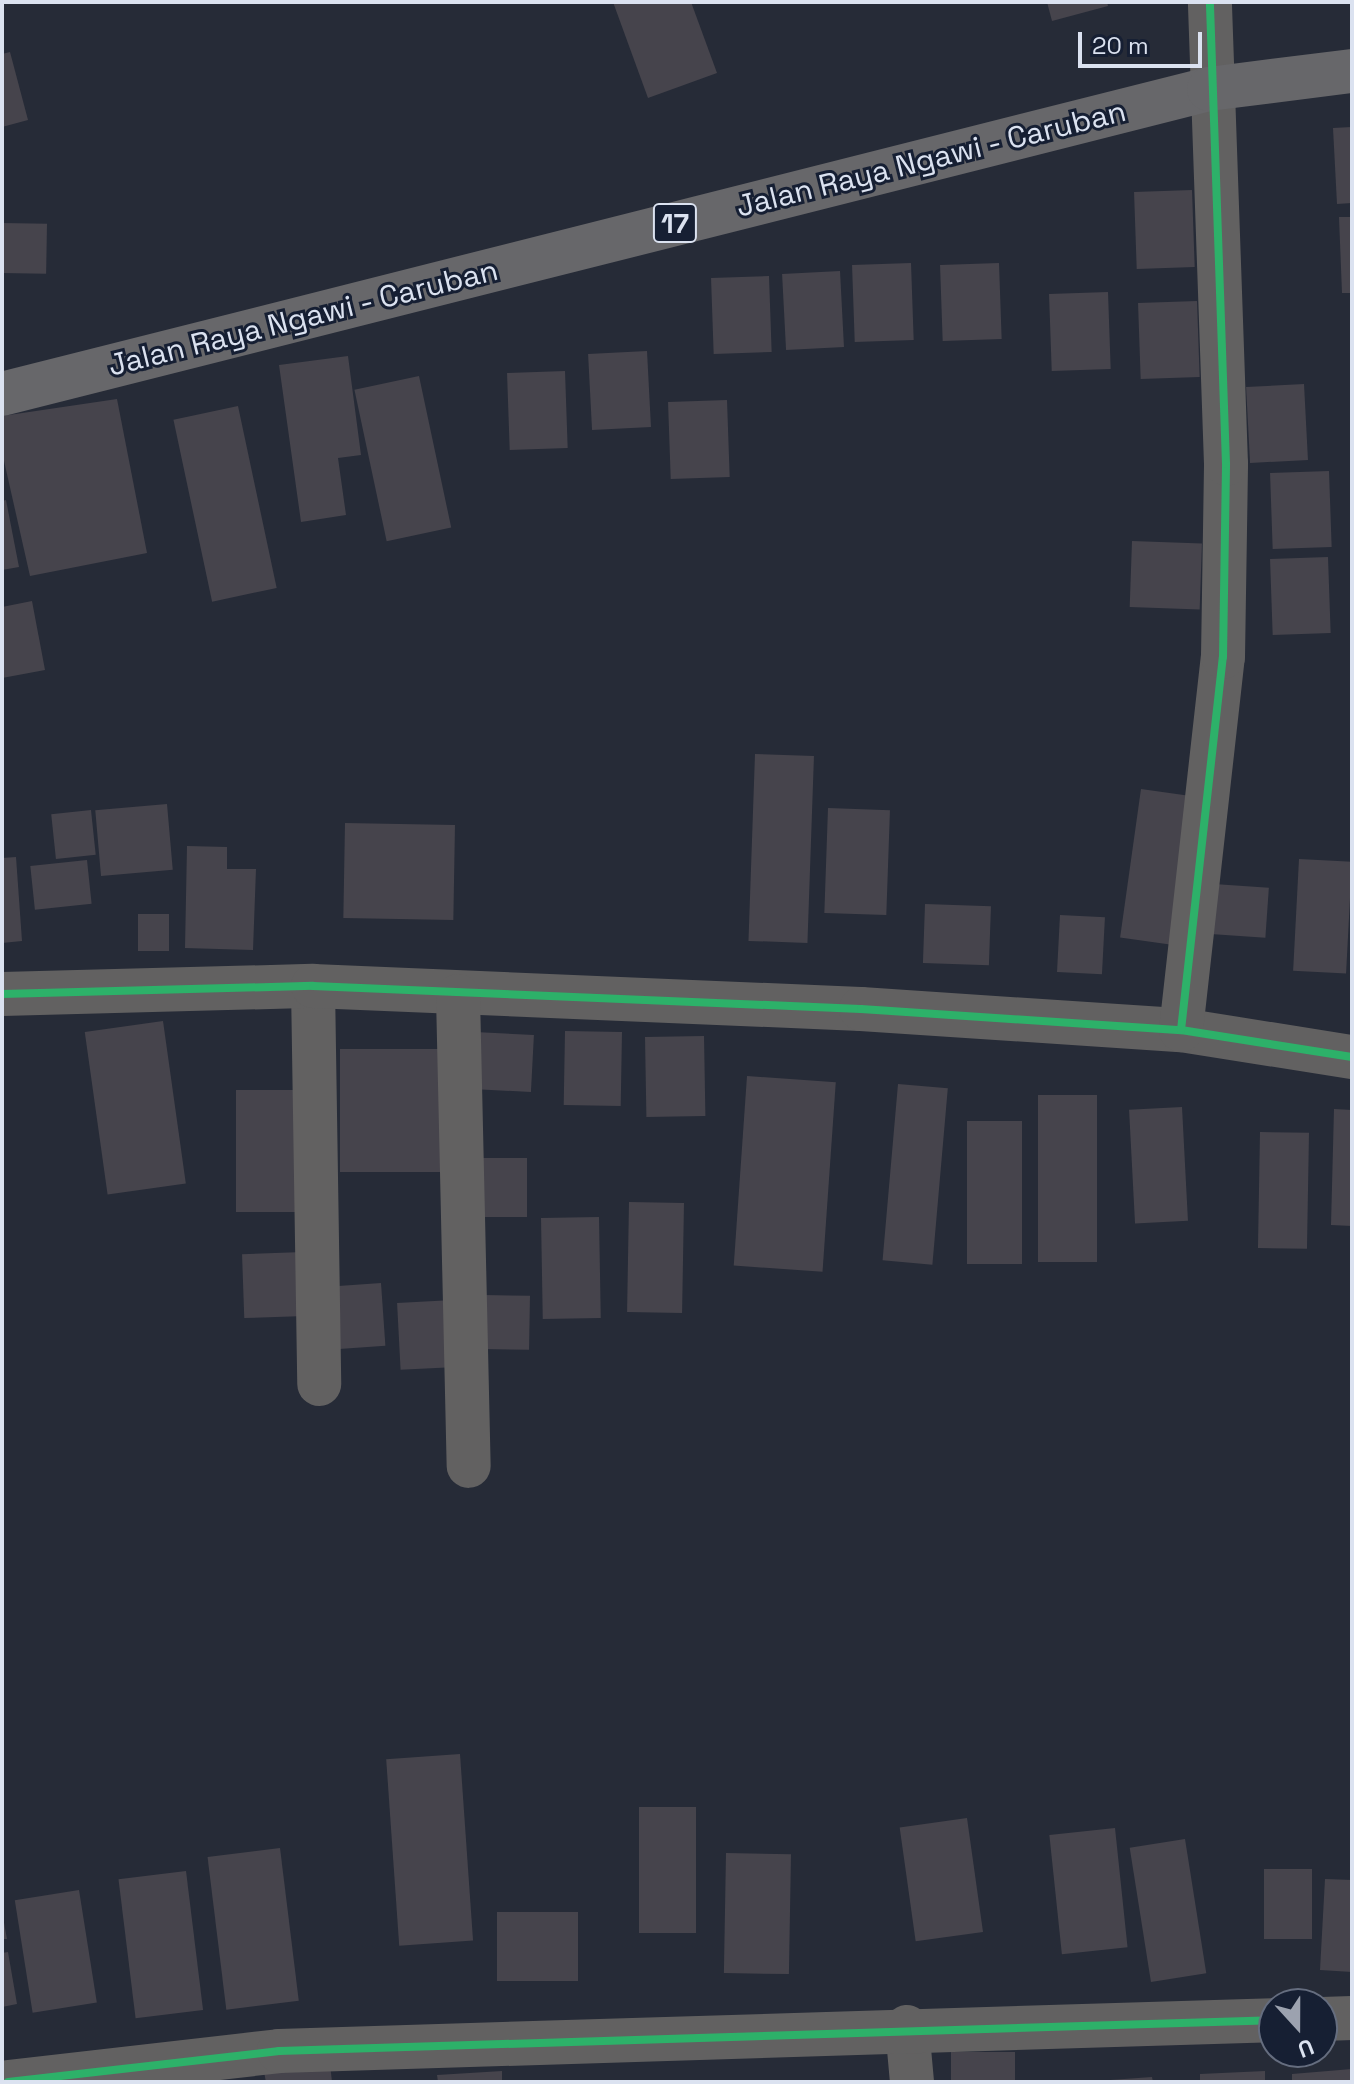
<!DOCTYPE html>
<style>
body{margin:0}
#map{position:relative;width:1354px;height:2084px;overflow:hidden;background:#262b37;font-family:"Space Grotesk",sans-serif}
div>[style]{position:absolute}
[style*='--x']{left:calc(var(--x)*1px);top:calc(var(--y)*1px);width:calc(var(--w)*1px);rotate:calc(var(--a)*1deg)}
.building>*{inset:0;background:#46444c;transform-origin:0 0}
.minor>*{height:44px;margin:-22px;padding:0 22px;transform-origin:22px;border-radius:22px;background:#626161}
.highway>*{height:44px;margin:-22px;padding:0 22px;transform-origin:22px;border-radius:22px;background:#67676a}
.cycleway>*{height:8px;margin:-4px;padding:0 4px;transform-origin:4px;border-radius:4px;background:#2db169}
span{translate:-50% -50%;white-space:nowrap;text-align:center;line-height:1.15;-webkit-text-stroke:6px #161f33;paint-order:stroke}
.shield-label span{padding:2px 6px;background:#161f33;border:2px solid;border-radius:6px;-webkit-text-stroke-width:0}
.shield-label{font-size:28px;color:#dbe2f0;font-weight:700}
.street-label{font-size:30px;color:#dbe2f0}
.frame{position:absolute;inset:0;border:4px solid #dbe2f0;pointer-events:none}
.north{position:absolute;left:1258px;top:1988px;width:80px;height:80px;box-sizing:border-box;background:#161f33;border:2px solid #656d7f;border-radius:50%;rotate:159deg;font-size:22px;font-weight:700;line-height:32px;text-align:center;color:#dbe2f0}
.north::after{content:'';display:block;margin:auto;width:28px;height:36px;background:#9ca2af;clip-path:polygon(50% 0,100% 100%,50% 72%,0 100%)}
.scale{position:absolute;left:1078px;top:32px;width:124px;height:36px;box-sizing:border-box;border:4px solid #dbe2f0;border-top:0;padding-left:10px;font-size:24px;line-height:28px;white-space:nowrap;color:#dbe2f0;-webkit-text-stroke:6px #161f33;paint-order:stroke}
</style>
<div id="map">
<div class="building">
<i style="clip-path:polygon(613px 2px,691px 2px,717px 73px,648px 98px)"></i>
<i style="clip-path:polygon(1047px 2px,1107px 2px,1108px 6px,1052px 21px)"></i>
<i style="clip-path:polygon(10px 52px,28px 120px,2px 127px,2px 54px)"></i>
<i style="clip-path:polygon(1352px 127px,1352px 203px,1337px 204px,1333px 128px)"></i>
<i style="left:1192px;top:190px;width:77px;height:58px;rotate:88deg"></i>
<i style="clip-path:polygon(1339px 217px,1352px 217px,1352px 293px,1342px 293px)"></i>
<i style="left:2px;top:223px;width:45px;height:50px;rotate:1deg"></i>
<i style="left:911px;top:263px;width:77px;height:59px;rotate:88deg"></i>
<i style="left:999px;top:263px;width:76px;height:59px;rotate:88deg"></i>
<i style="left:840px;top:271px;width:76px;height:58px;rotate:87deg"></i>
<i style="left:769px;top:276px;width:76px;height:58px;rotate:88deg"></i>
<i style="left:1108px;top:292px;width:77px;height:59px;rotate:88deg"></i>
<i style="left:1197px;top:301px;width:76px;height:59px;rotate:88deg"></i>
<i style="left:647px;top:351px;width:76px;height:59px;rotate:87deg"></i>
<i style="clip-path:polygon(348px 356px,361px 455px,338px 458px,346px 515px,301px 522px,279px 365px)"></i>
<i style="left:565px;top:371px;width:77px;height:58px;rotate:88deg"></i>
<i style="left:419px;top:376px;width:155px;height:66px;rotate:78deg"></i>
<i style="left:1304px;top:384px;width:76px;height:58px;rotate:87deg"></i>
<i style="clip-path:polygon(117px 399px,147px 553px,30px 576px,2px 452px,2px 416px)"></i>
<i style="left:727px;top:400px;width:77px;height:59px;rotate:88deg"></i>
<i style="left:238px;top:406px;width:186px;height:66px;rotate:78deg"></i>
<i style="left:1329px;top:471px;width:76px;height:59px;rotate:88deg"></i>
<i style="clip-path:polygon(6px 500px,19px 567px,2px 570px,2px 501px)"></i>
<i style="left:1132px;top:541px;width:70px;height:66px;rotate:2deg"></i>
<i style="left:1328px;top:557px;width:76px;height:58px;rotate:88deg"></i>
<i style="clip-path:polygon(32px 601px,45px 670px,2px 678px,2px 607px)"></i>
<i style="left:755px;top:754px;width:59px;height:187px;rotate:2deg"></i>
<i style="left:1141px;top:789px;width:52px;height:150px;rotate:8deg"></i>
<i style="left:167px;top:804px;width:66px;height:72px;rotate:85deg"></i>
<i style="left:828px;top:808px;width:62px;height:105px;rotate:2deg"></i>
<i style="left:91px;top:810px;width:45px;height:40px;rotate:84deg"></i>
<i style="left:345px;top:823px;width:110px;height:95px;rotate:1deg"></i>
<i style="clip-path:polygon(187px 846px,227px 847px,227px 869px,256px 869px,253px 950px,185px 948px)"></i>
<i style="clip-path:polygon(16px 857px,22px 941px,2px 943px,2px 858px)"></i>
<i style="left:1299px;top:859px;width:53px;height:112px;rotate:3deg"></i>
<i style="left:87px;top:860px;width:44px;height:57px;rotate:84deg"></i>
<i style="left:1214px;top:884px;width:55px;height:50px;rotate:4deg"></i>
<i style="left:925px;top:904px;width:66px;height:59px;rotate:2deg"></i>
<i style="left:138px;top:914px;width:31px;height:37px"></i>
<i style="left:1060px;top:915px;width:45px;height:57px;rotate:3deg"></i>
<i style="left:163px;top:1021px;width:164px;height:79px;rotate:82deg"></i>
<i style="left:565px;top:1031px;width:57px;height:74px;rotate:1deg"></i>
<i style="left:475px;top:1032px;width:59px;height:57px;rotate:3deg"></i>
<i style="left:704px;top:1036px;width:80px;height:59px;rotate:89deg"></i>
<i style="left:451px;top:1049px;width:123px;height:111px;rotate:90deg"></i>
<i style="left:747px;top:1076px;width:89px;height:190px;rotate:4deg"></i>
<i style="left:898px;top:1084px;width:50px;height:177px;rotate:5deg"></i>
<i style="left:236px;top:1090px;width:67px;height:122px"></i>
<i style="left:1038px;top:1095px;width:59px;height:167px"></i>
<i style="left:1182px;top:1107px;width:114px;height:53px;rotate:87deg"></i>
<i style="clip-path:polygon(1334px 1109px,1352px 1110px,1352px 1226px,1331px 1225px)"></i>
<i style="left:967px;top:1121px;width:55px;height:143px"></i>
<i style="left:1260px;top:1132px;width:49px;height:116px;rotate:1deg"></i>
<i style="left:478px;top:1158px;width:49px;height:59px"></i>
<i style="left:629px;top:1202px;width:55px;height:110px;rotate:1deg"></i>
<i style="left:599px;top:1217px;width:101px;height:58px;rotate:89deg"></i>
<i style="left:303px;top:1252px;width:64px;height:61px;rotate:88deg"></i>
<i style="left:381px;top:1283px;width:63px;height:57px;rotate:86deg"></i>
<i style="left:483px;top:1295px;width:47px;height:54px;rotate:1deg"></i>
<i style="left:453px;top:1300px;width:67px;height:56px;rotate:87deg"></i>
<i style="left:460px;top:1754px;width:187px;height:74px;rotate:86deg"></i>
<i style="left:639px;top:1807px;width:57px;height:126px"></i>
<i style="left:967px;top:1818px;width:115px;height:68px;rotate:82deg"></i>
<i style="left:1115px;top:1828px;width:120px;height:66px;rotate:84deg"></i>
<i style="left:1185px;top:1839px;width:136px;height:56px;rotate:81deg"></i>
<i style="left:280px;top:1848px;width:154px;height:73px;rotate:83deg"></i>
<i style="left:726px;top:1853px;width:65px;height:120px;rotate:1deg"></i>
<i style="left:1264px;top:1869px;width:48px;height:70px"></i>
<i style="left:186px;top:1871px;width:140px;height:68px;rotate:83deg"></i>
<i style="clip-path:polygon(1325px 1879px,1352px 1880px,1352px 1972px,1320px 1970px)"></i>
<i style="left:79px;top:1890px;width:114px;height:65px;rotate:81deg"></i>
<i style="clip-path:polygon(2px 1912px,7px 1939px,2px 1939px)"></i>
<i style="left:497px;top:1912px;width:81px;height:69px"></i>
<i style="clip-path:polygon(8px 1952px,17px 2004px,2px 2007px,2px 1953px)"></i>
<i style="left:951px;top:2052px;width:64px;height:30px"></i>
<i style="clip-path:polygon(330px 2064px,332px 2082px,266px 2082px,264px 2072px)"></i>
<i style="clip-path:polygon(1352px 2069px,1352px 2082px,1292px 2082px,1292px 2074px)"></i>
<i style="clip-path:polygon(502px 2071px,502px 2082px,438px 2082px,437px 2075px)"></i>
<i style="clip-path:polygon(1265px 2071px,1265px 2082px,1200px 2082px,1200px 2074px)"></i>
<i style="clip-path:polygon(1152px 2077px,1153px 2082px,1111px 2082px,1110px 2080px)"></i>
</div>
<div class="minor">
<i style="--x:313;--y:986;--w:398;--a:89.1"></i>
<i style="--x:2;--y:994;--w:311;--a:-1.5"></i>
<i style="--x:313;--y:986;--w:548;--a:2.4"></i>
<i style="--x:861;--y:1009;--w:321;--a:3.8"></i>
<i style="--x:1181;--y:1030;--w:173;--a:9"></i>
<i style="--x:458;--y:996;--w:470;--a:88.7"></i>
<i style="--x:1181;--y:1030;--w:375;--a:-83.6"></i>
<i style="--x:1223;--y:657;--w:193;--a:-89.1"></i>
<i style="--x:1226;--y:464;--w:462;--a:-92"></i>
<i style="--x:1322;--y:2019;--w:30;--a:-2"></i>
<i style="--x:907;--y:2027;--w:55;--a:84.8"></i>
<i style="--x:8;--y:2082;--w:273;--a:-6.5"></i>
<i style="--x:279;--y:2051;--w:995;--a:-1.78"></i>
</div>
<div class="highway">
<i style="--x:2;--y:394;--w:1245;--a:-14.18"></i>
<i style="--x:1209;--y:89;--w:144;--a:-7.2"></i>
</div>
<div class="cycleway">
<i style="--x:2;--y:994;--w:311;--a:-1.5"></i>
<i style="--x:313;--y:986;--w:548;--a:2.4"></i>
<i style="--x:861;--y:1009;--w:321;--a:3.8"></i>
<i style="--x:1181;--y:1030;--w:173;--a:9"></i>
<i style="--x:1181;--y:1030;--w:375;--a:-83.6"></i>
<i style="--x:1223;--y:657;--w:193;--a:-89.1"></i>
<i style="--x:1226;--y:464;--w:462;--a:-92"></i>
<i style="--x:8;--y:2082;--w:273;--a:-6.5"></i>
<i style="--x:279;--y:2051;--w:995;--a:-1.78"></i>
</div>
<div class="shield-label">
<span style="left:675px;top:223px">17</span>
</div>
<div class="street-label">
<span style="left:931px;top:159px;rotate:-14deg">Jalan Raya Ngawi - Caruban</span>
<span style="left:303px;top:318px;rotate:-14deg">Jalan Raya Ngawi - Caruban</span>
</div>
<div class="frame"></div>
<div class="north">U</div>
<div class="scale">20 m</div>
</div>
